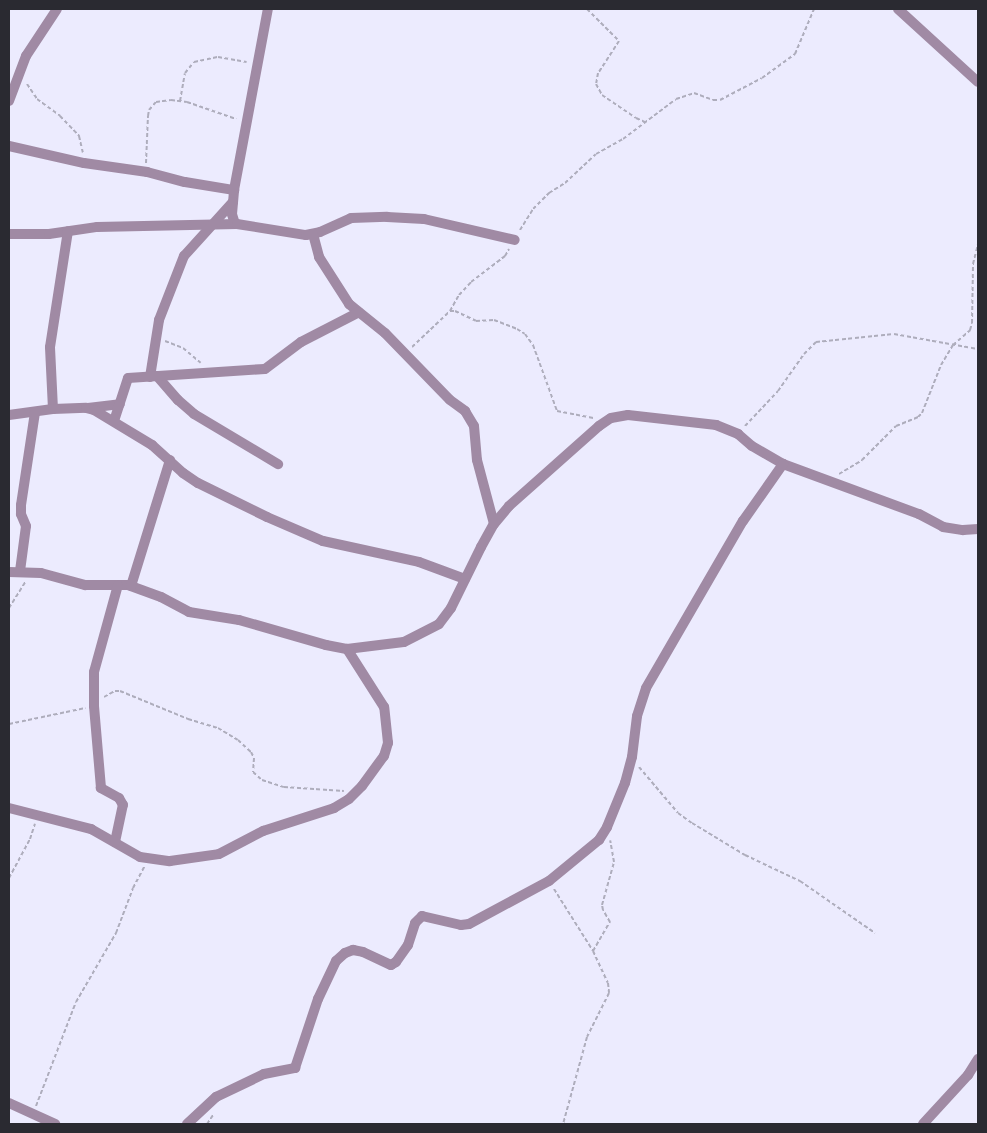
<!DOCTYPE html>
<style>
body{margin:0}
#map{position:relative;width:987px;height:1133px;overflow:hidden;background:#ecebfe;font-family:"Fira Sans",sans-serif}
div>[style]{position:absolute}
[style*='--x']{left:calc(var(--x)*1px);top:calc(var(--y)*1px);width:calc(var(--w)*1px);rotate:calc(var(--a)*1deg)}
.path>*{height:2px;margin-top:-1px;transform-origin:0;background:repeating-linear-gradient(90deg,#aeadbc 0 4px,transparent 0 6.5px)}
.street>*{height:10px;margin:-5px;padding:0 5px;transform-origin:5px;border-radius:5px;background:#a08aa4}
span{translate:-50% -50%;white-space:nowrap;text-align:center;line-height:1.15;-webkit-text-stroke:4px #ecebfe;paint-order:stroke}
.frame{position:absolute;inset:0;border:10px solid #2a2a31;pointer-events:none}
</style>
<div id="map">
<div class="path">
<i style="--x:587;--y:9;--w:45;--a:45"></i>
<i style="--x:619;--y:41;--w:38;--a:123"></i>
<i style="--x:598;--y:73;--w:11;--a:100"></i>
<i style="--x:596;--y:84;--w:13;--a:61"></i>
<i style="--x:602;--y:95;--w:41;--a:34.1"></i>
<i style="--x:636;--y:118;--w:10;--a:24"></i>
<i style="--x:27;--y:84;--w:18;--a:56"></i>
<i style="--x:37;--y:99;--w:29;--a:36"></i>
<i style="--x:60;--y:116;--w:28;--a:46"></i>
<i style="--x:79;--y:136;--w:17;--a:77"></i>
<i style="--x:180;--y:101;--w:28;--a:-80"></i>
<i style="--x:185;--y:73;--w:14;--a:-51"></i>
<i style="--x:194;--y:62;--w:25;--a:-12"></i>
<i style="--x:218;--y:57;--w:29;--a:10"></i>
<i style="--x:146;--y:163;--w:47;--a:-87.6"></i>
<i style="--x:148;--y:116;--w:6;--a:-81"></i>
<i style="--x:149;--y:110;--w:11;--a:-49"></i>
<i style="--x:156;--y:102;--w:15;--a:-8"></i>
<i style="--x:171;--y:100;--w:16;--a:7"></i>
<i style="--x:187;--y:102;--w:52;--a:19.1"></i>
<i style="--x:520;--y:230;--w:25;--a:-58"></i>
<i style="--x:533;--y:209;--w:23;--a:-45"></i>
<i style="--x:549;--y:193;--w:19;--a:-32"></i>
<i style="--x:565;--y:183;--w:42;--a:-43.1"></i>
<i style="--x:596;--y:154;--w:31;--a:-29"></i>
<i style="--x:623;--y:139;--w:66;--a:-37"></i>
<i style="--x:676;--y:99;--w:19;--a:-18"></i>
<i style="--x:694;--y:93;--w:20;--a:20"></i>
<i style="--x:713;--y:100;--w:7;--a:0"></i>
<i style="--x:720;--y:100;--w:47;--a:-27.6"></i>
<i style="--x:762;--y:78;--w:41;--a:-36"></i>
<i style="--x:795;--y:54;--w:49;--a:-67.1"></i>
<i style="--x:450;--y:311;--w:18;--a:-61"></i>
<i style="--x:459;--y:295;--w:18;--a:-47"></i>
<i style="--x:471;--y:282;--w:43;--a:-37.4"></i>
<i style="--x:505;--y:256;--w:8;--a:-60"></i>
<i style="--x:165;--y:341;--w:19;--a:21"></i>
<i style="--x:183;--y:348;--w:23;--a:40"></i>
<i style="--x:412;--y:347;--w:52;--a:-43.5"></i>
<i style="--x:450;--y:311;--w:5;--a:0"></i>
<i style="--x:455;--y:311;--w:23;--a:25"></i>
<i style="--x:476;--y:321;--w:18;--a:-3"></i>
<i style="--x:494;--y:320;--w:25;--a:21"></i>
<i style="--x:517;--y:329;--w:9;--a:32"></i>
<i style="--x:525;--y:334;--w:14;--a:54"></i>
<i style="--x:533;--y:345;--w:70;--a:70"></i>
<i style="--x:557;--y:411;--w:37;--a:11"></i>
<i style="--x:745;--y:426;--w:48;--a:-46.7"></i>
<i style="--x:778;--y:391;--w:45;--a:-54.9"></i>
<i style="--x:804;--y:354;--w:17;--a:-45"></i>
<i style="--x:816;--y:342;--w:78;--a:-5.9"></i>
<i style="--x:894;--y:334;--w:85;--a:10.1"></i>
<i style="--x:839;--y:474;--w:27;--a:-31"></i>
<i style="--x:862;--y:460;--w:48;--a:-45"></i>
<i style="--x:896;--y:426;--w:24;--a:-22"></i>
<i style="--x:918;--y:417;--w:6;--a:-45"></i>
<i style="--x:922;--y:413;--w:52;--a:-68.4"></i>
<i style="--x:941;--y:365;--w:23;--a:-59"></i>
<i style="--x:953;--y:345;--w:23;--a:-41"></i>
<i style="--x:970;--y:330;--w:7;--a:-74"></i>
<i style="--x:972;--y:323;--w:59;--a:-89"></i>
<i style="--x:973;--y:264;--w:21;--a:-76"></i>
<i style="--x:9;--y:608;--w:31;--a:-58"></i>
<i style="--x:104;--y:697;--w:13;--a:-29"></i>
<i style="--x:115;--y:691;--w:5;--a:0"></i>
<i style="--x:120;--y:691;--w:74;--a:22.4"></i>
<i style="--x:188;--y:719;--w:31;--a:17"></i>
<i style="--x:218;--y:728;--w:23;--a:31"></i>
<i style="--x:238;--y:740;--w:18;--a:43"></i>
<i style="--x:251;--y:752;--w:7;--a:63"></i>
<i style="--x:254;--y:758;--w:14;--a:94"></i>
<i style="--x:253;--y:772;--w:12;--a:42"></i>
<i style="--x:262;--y:780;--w:23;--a:18"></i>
<i style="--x:284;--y:787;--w:60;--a:3.8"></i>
<i style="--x:9;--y:724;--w:78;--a:-11.9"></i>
<i style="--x:639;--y:767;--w:60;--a:49.7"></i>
<i style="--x:678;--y:813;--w:17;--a:36"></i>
<i style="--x:692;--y:823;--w:62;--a:31.1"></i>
<i style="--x:745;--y:855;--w:61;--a:25.3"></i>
<i style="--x:800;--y:881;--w:91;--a:34.7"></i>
<i style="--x:9;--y:878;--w:44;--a:-61.7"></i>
<i style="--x:30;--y:839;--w:16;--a:-72"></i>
<i style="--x:554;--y:889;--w:73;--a:57.8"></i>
<i style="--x:593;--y:951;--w:35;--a:65"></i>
<i style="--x:608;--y:983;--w:10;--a:84"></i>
<i style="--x:609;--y:993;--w:49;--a:116.6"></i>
<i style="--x:587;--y:1037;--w:90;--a:105.4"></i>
<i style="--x:593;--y:951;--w:34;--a:-60"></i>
<i style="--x:610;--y:922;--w:14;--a:-120"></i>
<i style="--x:603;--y:910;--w:5;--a:-101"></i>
<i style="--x:602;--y:905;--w:45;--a:-74.4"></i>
<i style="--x:614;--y:862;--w:22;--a:-100"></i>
<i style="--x:36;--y:1106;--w:111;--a:-69"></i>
<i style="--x:76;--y:1002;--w:80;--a:-59.9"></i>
<i style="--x:116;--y:933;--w:48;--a:-69.3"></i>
<i style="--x:133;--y:888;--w:24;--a:-62"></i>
<i style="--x:207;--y:1124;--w:11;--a:-56"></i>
</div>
<div class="street">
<i style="--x:898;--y:9;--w:108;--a:42.4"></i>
<i style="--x:9;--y:101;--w:48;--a:-69.3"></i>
<i style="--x:26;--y:56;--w:56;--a:-56.6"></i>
<i style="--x:9;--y:146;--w:77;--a:12.8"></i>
<i style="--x:84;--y:163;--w:64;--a:8.1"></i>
<i style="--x:147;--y:172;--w:39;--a:15"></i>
<i style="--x:185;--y:182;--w:50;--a:9.3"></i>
<i style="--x:235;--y:224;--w:10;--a:-107"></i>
<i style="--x:232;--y:214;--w:24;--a:-85"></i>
<i style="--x:234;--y:190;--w:184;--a:-79.4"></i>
<i style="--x:9;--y:234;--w:40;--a:0"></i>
<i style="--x:49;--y:234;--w:49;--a:-8.3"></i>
<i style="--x:97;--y:227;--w:140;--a:-1.2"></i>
<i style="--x:237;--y:224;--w:70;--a:9.1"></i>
<i style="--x:306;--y:235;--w:14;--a:-12"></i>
<i style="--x:320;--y:232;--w:34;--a:-24"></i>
<i style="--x:351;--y:218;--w:36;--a:-2"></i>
<i style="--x:387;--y:217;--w:37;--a:3"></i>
<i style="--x:424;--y:219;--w:93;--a:13"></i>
<i style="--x:313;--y:234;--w:24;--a:75"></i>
<i style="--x:319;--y:257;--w:56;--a:57.4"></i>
<i style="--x:349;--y:304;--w:46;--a:38.9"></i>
<i style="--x:385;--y:333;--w:93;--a:45.9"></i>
<i style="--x:450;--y:400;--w:19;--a:36"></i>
<i style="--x:465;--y:411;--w:17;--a:59"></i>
<i style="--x:474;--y:426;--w:34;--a:85"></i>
<i style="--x:477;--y:460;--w:66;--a:75.1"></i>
<i style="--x:157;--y:376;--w:32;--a:49"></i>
<i style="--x:178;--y:400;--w:21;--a:41"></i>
<i style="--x:194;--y:414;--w:98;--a:30.8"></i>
<i style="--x:150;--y:377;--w:58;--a:-81"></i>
<i style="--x:159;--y:320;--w:69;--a:-68.7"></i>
<i style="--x:184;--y:256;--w:73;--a:-47.8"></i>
<i style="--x:88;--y:408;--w:32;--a:-7"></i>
<i style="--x:53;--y:409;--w:62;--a:-92.8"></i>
<i style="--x:50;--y:347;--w:117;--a:-81.2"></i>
<i style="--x:9;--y:415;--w:44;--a:-7.8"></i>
<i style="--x:53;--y:409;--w:33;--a:-2"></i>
<i style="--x:86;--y:408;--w:8;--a:14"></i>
<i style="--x:94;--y:410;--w:68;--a:31.1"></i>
<i style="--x:152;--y:445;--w:42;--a:42.1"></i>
<i style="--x:183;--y:473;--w:18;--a:34"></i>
<i style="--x:198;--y:483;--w:77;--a:26.2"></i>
<i style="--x:267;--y:517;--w:61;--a:23.2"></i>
<i style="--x:323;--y:541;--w:98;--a:12.3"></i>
<i style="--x:419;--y:562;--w:49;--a:20.3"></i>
<i style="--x:114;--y:421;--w:45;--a:-72"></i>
<i style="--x:128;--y:378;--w:137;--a:-3.8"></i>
<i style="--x:265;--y:369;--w:45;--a:-36.9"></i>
<i style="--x:301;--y:342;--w:65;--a:-27.3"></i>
<i style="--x:20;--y:571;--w:45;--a:-82.4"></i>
<i style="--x:26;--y:526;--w:13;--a:-113"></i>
<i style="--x:21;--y:514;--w:9;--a:-90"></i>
<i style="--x:21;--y:505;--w:94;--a:-81.4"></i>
<i style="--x:9;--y:572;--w:32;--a:2"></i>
<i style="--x:41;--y:573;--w:46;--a:15.3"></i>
<i style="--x:85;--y:585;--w:43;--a:0"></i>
<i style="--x:128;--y:585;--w:35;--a:20"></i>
<i style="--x:161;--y:597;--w:32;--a:28"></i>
<i style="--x:189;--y:612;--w:51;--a:9.1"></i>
<i style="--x:239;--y:620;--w:91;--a:16"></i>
<i style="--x:326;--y:645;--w:21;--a:11"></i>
<i style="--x:347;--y:649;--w:57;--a:-7"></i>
<i style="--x:404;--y:642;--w:39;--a:-27"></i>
<i style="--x:439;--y:624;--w:20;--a:-53"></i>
<i style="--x:451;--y:608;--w:68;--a:-63.8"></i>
<i style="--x:481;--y:547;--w:26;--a:-61"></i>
<i style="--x:494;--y:524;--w:23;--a:-50"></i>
<i style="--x:509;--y:506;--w:120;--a:-41.6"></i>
<i style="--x:599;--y:426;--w:14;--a:-34"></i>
<i style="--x:611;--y:418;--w:17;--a:-10"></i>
<i style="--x:628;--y:415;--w:89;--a:6.5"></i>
<i style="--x:716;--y:425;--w:24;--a:22"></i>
<i style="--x:738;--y:434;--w:18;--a:41"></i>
<i style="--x:752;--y:446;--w:36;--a:30"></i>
<i style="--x:783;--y:464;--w:145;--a:20.2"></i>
<i style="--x:919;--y:514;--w:27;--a:28"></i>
<i style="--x:943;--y:527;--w:20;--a:9"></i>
<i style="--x:963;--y:530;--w:15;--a:-4"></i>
<i style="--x:131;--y:586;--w:132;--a:-72.8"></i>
<i style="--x:9;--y:808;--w:85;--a:14.4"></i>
<i style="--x:91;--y:829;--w:56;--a:29.7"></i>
<i style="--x:140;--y:857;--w:30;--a:8"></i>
<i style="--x:170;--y:861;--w:49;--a:-8.1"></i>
<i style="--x:219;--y:854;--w:50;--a:-27.6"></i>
<i style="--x:263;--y:831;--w:75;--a:-17.9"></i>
<i style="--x:334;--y:808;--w:17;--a:-31"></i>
<i style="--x:349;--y:799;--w:18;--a:-45"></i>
<i style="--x:362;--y:786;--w:37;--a:-54"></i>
<i style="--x:384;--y:756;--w:14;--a:-73"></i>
<i style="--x:388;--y:743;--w:36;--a:-96"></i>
<i style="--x:384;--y:707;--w:69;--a:-122.5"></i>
<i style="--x:115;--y:842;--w:38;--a:-78"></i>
<i style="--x:123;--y:805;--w:8;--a:-120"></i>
<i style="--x:119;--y:798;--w:21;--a:-151"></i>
<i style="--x:101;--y:788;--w:82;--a:-94.9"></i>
<i style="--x:94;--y:706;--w:34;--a:-90"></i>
<i style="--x:94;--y:672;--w:90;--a:-74.6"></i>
<i style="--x:9;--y:1103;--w:51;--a:24.5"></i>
<i style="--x:187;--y:1124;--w:40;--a:-43"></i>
<i style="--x:216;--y:1097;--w:53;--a:-25.6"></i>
<i style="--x:264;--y:1074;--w:32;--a:-11"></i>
<i style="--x:295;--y:1068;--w:73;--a:-71.6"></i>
<i style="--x:318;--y:999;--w:42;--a:-64.7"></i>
<i style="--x:336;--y:961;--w:12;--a:-42"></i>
<i style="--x:345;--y:953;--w:9;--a:-21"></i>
<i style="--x:353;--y:950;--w:10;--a:11"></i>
<i style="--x:363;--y:952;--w:31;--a:25"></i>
<i style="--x:391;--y:965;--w:6;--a:-31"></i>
<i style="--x:396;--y:962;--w:21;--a:-55"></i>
<i style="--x:408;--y:945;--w:23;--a:-72"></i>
<i style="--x:415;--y:923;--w:10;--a:-45"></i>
<i style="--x:422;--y:916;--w:40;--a:13"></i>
<i style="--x:461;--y:925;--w:8;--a:-7"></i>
<i style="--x:469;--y:924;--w:91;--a:-28.3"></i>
<i style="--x:549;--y:881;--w:65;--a:-39.4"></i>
<i style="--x:599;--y:840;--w:15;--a:-58"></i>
<i style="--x:607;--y:827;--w:48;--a:-67.8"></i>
<i style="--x:625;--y:783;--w:27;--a:-75"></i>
<i style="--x:632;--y:757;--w:41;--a:-83"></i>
<i style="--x:637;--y:716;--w:29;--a:-72"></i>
<i style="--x:646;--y:688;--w:193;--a:-59.9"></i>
<i style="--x:743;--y:521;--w:70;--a:-54.9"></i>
<i style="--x:923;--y:1124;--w:67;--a:-47.4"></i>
<i style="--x:968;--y:1075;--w:19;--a:-58"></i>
</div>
<div class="frame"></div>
</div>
